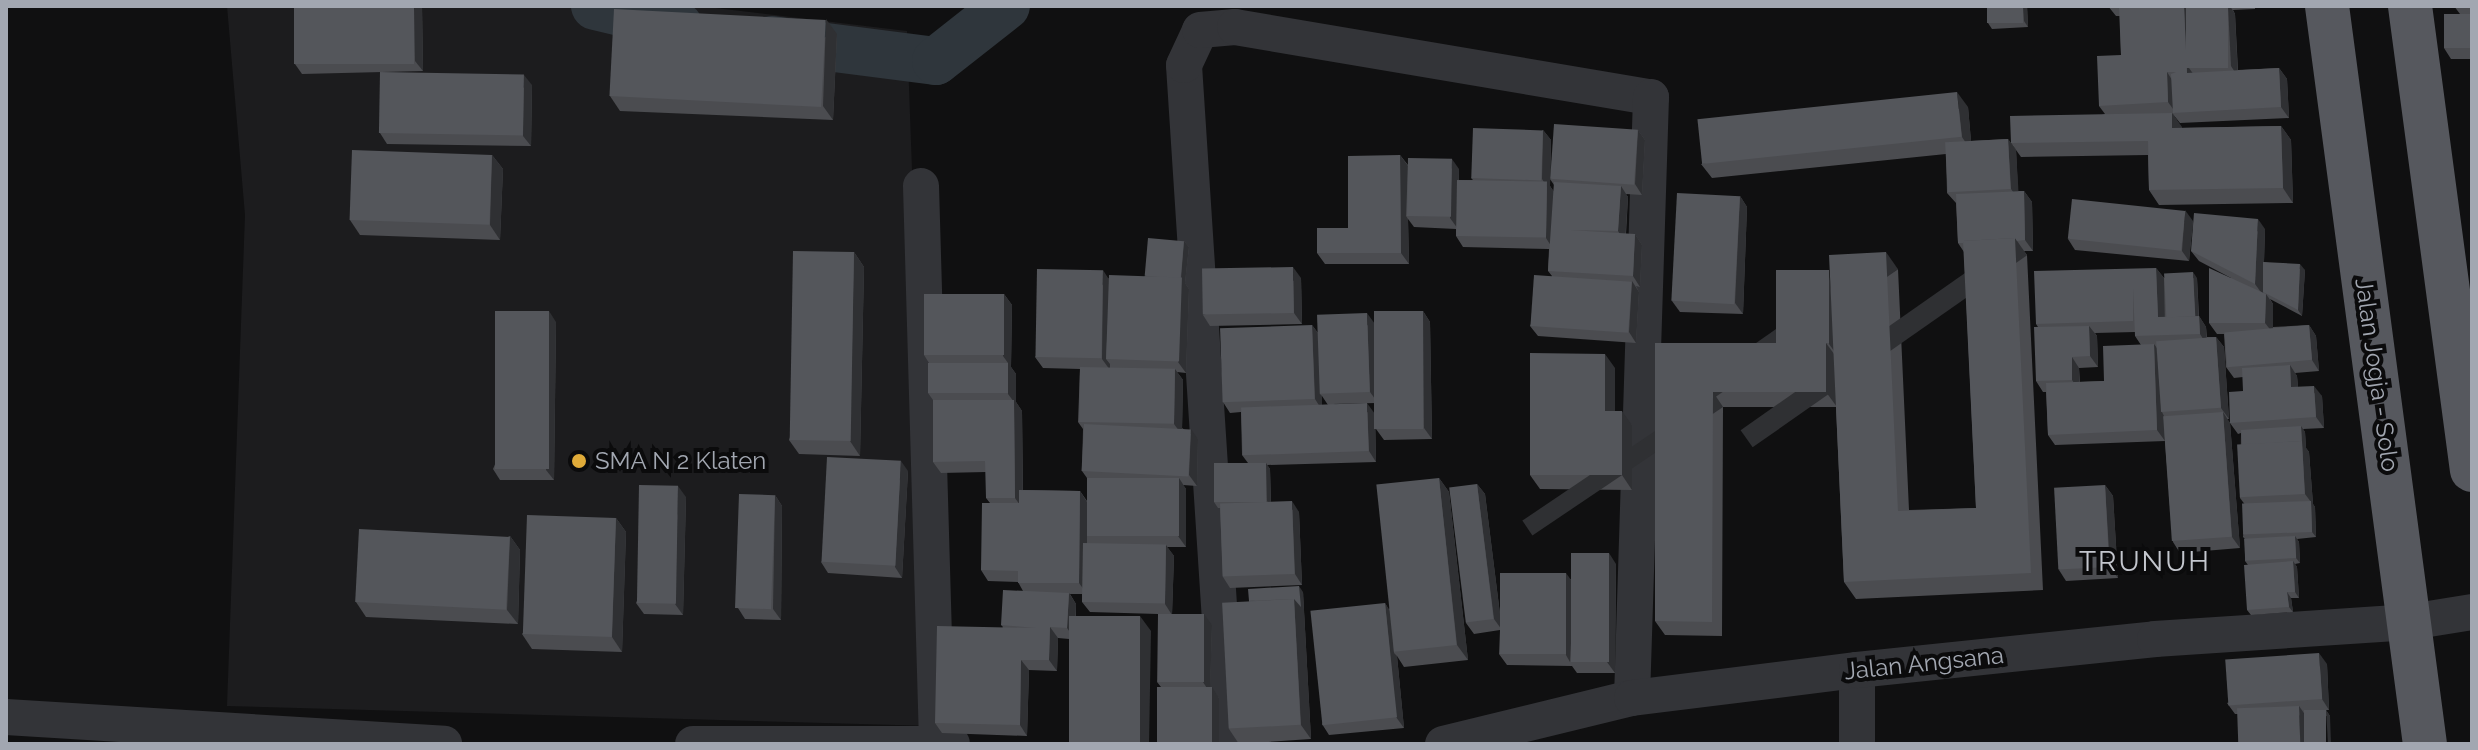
<!DOCTYPE html>
<style>
body{margin:0}
#map{position:relative;width:2478px;height:750px;overflow:hidden;background:#101011;font-family:Raleway,sans-serif}
div>[style]{position:absolute}
[style*='--x']{left:calc(var(--x)*1px);top:calc(var(--y)*1px);width:calc(var(--w)*1px);rotate:calc(var(--a)*1deg)}
.built>*{inset:0;background:#1c1c1e}
.canal>*{height:48px;margin:-24px;padding:0 24px;transform-origin:24px;border-radius:24px;background:#2f363c}
.minor>*{height:36px;margin:-18px;padding:0 18px;transform-origin:18px;border-radius:18px;background:#333438}
.trunk>*{height:44px;margin:-22px;padding:0 22px;transform-origin:22px;border-radius:22px;background:#56585e}
.wall>*{inset:0;background:#4b4c50}
.shaded-wall>*{inset:0;background:#2f3033;transform-origin:0 0}
.building>*{inset:0;background:#54565b;transform-origin:0 0}
.dots>*{width:22px;height:22px;translate:-50% -50%;box-sizing:border-box;border:4px solid #0b0b0c;border-radius:50%}
span{translate:-50% -50%;white-space:nowrap;text-align:center;line-height:1.15;-webkit-text-stroke:8px #0b0b0c;paint-order:stroke}
.street-label{font-size:24px;color:#a2a7b1}
.poi-label{font-size:24px;color:#a2a7b1}
.left{translate:0 -50%;text-align:left}
.quarter-label{font-size:28px;color:#c3c6cd;letter-spacing:2px}
.frame{position:absolute;inset:0;border:8px solid #a2a7b1;pointer-events:none}
</style>
<div id="map">
<div class="built">
<i style="clip-path:polygon(227px 6px,699px 6px,907px 31px,932px 726px,227px 706px,245px 215px)"></i>
</div>
<div class="canal">
<i style="--x:595;--y:6;--w:86;--a:13.4"></i>
<i style="--x:772;--y:40;--w:165;--a:7.3"></i>
<i style="--x:936;--y:61;--w:89;--a:-38.2"></i>
</div>
<div class="minor">
<i style="--x:921;--y:186;--w:554;--a:88.35"></i>
<i style="--x:1857;--y:670;--w:74;--a:90"></i>
<i style="--x:6;--y:717;--w:439;--a:3.5"></i>
<i style="--x:693;--y:744;--w:259;--a:0"></i>
<i style="--x:1228;--y:744;--w:680;--a:-93.71"></i>
<i style="--x:1184;--y:65;--w:38;--a:-65"></i>
<i style="--x:1200;--y:30;--w:35;--a:-5"></i>
<i style="--x:1235;--y:27;--w:422;--a:9.6"></i>
<i style="--x:1651;--y:97;--w:601;--a:91.81"></i>
<i style="--x:1443;--y:744;--w:195;--a:-13.7"></i>
<i style="--x:1632;--y:698;--w:227;--a:-7.1"></i>
<i style="--x:1857;--y:670;--w:300;--a:-5.9"></i>
<i style="--x:2155;--y:639;--w:256;--a:-3.8"></i>
<i style="--x:2410;--y:622;--w:63;--a:-9.2"></i>
</div>
<div class="trunk">
<i style="--x:2327;--y:6;--w:744;--a:82.44"></i>
<i style="--x:2410;--y:6;--w:468;--a:82.4"></i>
</div>
<div class="wall">
<i style="clip-path:polygon(422px 6px,423px 71px,302px 74px,295px 64px)"></i>
<i style="clip-path:polygon(2027px 6px,2028px 27px,1992px 29px,1988px 23px)"></i>
<i style="clip-path:polygon(2108px 6px,2255px 6px,2255px 9px,2233px 10px,2235px 14px,2238px 70px,2279px 68px,2287px 79px,2289px 118px,2180px 123px,2172px 113px,2182px 128px,2281px 126px,2291px 140px,2293px 203px,2159px 205px,2149px 190px,2148px 155px,2021px 157px,2011px 143px,2105px 114px,2099px 106px,2121px 55px,2120px 16px,2116px 16px)"></i>
<i style="clip-path:polygon(2454px 6px,2472px 6px,2472px 106px,2470px 103px,2470px 59px,2451px 59px,2444px 48px,2460px 14px)"></i>
<i style="clip-path:polygon(837px 34px,833px 120px,620px 111px,610px 96px)"></i>
<i style="clip-path:polygon(532px 85px,531px 146px,387px 144px,380px 133px)"></i>
<i style="clip-path:polygon(1968px 107px,1971px 141px,2008px 139px,2016px 150px,2018px 191px,2024px 191px,2032px 202px,2033px 251px,2024px 251px,2027px 255px,2043px 590px,1856px 599px,1844px 582px,1836px 407px,1723px 407px,1722px 636px,1665px 635px,1655px 621px,1655px 343px,1776px 343px,1898px 269px,1909px 510px,1976px 508px,1964px 252px,1958px 243px,1956px 203px,1947px 193px,1946px 154px,1712px 178px,1701px 164px)"></i>
<i style="clip-path:polygon(1543px 130px,1551px 140px,1550px 186px,1554px 192px,1554px 185px,1550px 179px,1638px 130px,1645px 140px,1642px 195px,1626px 194px,1628px 197px,1626px 234px,1635px 234px,1642px 245px,1640px 287px,1636px 286px,1639px 292px,1636px 343px,1538px 336px,1530px 326px,1552px 276px,1548px 271px,1549px 249px,1463px 247px,1456px 236px,1456px 229px,1414px 227px,1408px 219px,1409px 264px,1325px 264px,1317px 253px,1348px 228px,1400px 155px,1408px 165px,1459px 169px,1459px 180px,1473px 180px,1471px 178px)"></i>
<i style="clip-path:polygon(492px 155px,503px 169px,500px 240px,360px 235px,350px 220px)"></i>
<i style="clip-path:polygon(1740px 196px,1747px 207px,1743px 314px,1680px 312px,1672px 301px)"></i>
<i style="clip-path:polygon(2193px 221px,2189px 261px,2075px 250px,2068px 239px)"></i>
<i style="clip-path:polygon(2265px 229px,2264px 262px,2305px 270px,2302px 316px,2270px 299px,2273px 304px,2273px 327px,2309px 325px,2316px 336px,2319px 371px,2295px 373px,2297px 376px,2298px 387px,2322px 396px,2324px 428px,2303px 429px,2305px 432px,2306px 448px,2309px 452px,2313px 504px,2315px 507px,2316px 537px,2297px 539px,2299px 542px,2300px 563px,2295px 564px,2297px 567px,2299px 598px,2291px 598px,2293px 612px,2251px 615px,2247px 610px,2248px 565px,2245px 561px,2245px 539px,2243px 537px,2246px 506px,2240px 498px,2241px 433px,2238px 434px,2230px 423px,2243px 391px,2243px 377px,2234px 378px,2226px 367px,2224px 334px,2217px 334px,2209px 323px,2231px 278px,2199px 261px,2191px 251px)"></i>
<i style="clip-path:polygon(1184px 241px,1189px 247px,1185px 283px,1189px 289px,1186px 373px,1177px 372px,1183px 380px,1182px 428px,1198px 439px,1197px 486px,1183px 485px,1186px 489px,1186px 547px,1167px 547px,1174px 556px,1172px 614px,1212px 625px,1210px 687px,1219px 698px,1219px 744px,1161px 687px,1157px 682px,1158px 614px,1090px 612px,1082px 602px,1082px 594px,1070px 594px,1076px 604px,1076px 616px,1151px 631px,1069px 639px,1058px 638px,1057px 671px,1029px 670px,1027px 736px,942px 733px,935px 723px,1003px 627px,1001px 625px,1023px 591px,1018px 582px,988px 581px,981px 570px,990px 503px,986px 498px,986px 472px,941px 473px,933px 462px,933px 400px,928px 393px,929px 363px,924px 355px,1004px 294px,1012px 305px,1011px 367px,1016px 374px,1016px 402px,1022px 411px,1023px 490px,1080px 491px,1087px 501px,1087px 478px,1082px 471px,1083px 429px,1078px 422px,1080px 369px,1043px 368px,1035px 357px,1109px 278px,1144px 277px)"></i>
<i style="clip-path:polygon(854px 252px,864px 267px,860px 456px,799px 454px,789px 440px)"></i>
<i style="clip-path:polygon(evenodd,2156px 268px,2164px 278px,2197px 278px,2199px 316px,2206px 327px,2207px 337px,2216px 337px,2224px 347px,2229px 419px,2227px 419px,2230px 423px,2240px 548px,2180px 553px,2173px 542px,2165px 441px,2055px 445px,2048px 435px,2046px 392px,2043px 392px,2036px 381px,2038px 327px,2036px 324px,2156px 268px,2135px 332px,2135px 336px,2141px 345px,2104px 381px,2080px 382px,2079px 368px,2098px 367px,2097px 336px,2095px 333px,2135px 332px)"></i>
<i style="clip-path:polygon(1301px 278px,1302px 324px,1210px 326px,1203px 315px)"></i>
<i style="clip-path:polygon(evenodd,1423px 311px,1430px 322px,1432px 439px,1384px 440px,1376px 429px,1376px 403px,1333px 404px,1375px 414px,1376px 462px,1267px 465px,1270px 469px,1271px 502px,1299px 512px,1302px 585px,1230px 588px,1223px 577px,1220px 508px,1218px 508px,1214px 502px,1248px 463px,1242px 455px,1241px 412px,1230px 413px,1223px 402px,1312px 325px,1318px 333px,1375px 324px,1423px 311px,1322px 396px,1328px 405px,1322px 405px,1322px 396px)"></i>
<i style="clip-path:polygon(556px 322px,554px 480px,500px 480px,493px 469px)"></i>
<i style="clip-path:polygon(1615px 368px,1615px 411px,1632px 425px,1632px 490px,1540px 489px,1530px 475px)"></i>
<i style="clip-path:polygon(908px 471px,902px 578px,828px 573px,821px 562px)"></i>
<i style="clip-path:polygon(1439px 478px,1449px 492px,1468px 660px,1404px 667px,1397px 656px,1404px 728px,1329px 735px,1322px 724px,1385px 603px,1389px 610px)"></i>
<i style="clip-path:polygon(1477px 484px,1485px 494px,1500px 614px,1571px 579px,1616px 564px,1615px 673px,1577px 673px,1572px 666px,1507px 665px,1499px 654px,1500px 630px,1474px 634px,1466px 623px)"></i>
<i style="clip-path:polygon(2105px 485px,2113px 496px,2118px 578px,2066px 581px,2059px 570px)"></i>
<i style="clip-path:polygon(775px 495px,782px 506px,781px 620px,745px 619px,738px 608px)"></i>
<i style="clip-path:polygon(686px 497px,683px 615px,644px 614px,636px 603px)"></i>
<i style="clip-path:polygon(616px 518px,626px 532px,622px 652px,532px 649px,522px 634px)"></i>
<i style="clip-path:polygon(510px 536px,520px 550px,518px 624px,366px 617px,356px 602px)"></i>
<i style="clip-path:polygon(1303px 592px,1311px 739px,1239px 744px,1229px 729px,1249px 601px)"></i>
<i style="clip-path:polygon(2327px 664px,2329px 710px,2326px 710px,2330px 716px,2235px 714px,2227px 703px)"></i>
</div>
<div class="shaded-wall">
<i style="clip-path:polygon(414px 6px,422px 6px,423px 71px,415px 61px)"></i>
<i style="clip-path:polygon(2023px 6px,2027px 6px,2028px 27px,2024px 21px)"></i>
<i style="clip-path:polygon(2184px 6px,2192px 15px,2189px 68px,2194px 75px,2187px 73px)"></i>
<i style="clip-path:polygon(2228px 6px,2230px 6px,2235px 14px,2238px 77px,2231px 66px)"></i>
<i style="clip-path:polygon(826px 19px,837px 34px,833px 120px,823px 106px)"></i>
<i style="clip-path:polygon(2279px 68px,2287px 79px,2289px 118px,2281px 107px)"></i>
<i style="clip-path:polygon(2167px 72px,2174px 83px,2176px 113px,2168px 102px)"></i>
<i style="clip-path:polygon(524px 75px,532px 85px,531px 146px,523px 136px)"></i>
<i style="clip-path:polygon(1957px 92px,1968px 107px,1972px 152px,1962px 137px)"></i>
<i style="clip-path:polygon(2172px 113px,2182px 127px,2182px 143px,2172px 128px)"></i>
<i style="clip-path:polygon(2281px 126px,2291px 140px,2293px 203px,2283px 188px)"></i>
<i style="clip-path:polygon(1543px 130px,1551px 140px,1550px 186px,1555px 193px,1553px 249px,1546px 238px,1547px 187px,1542px 179px)"></i>
<i style="clip-path:polygon(1638px 130px,1645px 140px,1642px 195px,1635px 184px)"></i>
<i style="clip-path:polygon(2008px 139px,2016px 150px,2019px 200px,2011px 189px)"></i>
<i style="clip-path:polygon(492px 155px,503px 169px,500px 240px,490px 225px)"></i>
<i style="clip-path:polygon(1400px 155px,1408px 166px,1406px 216px,1408px 219px,1409px 264px,1401px 253px)"></i>
<i style="clip-path:polygon(1452px 159px,1459px 169px,1458px 229px,1450px 218px)"></i>
<i style="clip-path:polygon(1621px 186px,1628px 197px,1625px 242px,1618px 231px)"></i>
<i style="clip-path:polygon(2024px 191px,2032px 202px,2033px 251px,2025px 240px)"></i>
<i style="clip-path:polygon(1740px 196px,1747px 207px,1743px 314px,1735px 303px)"></i>
<i style="clip-path:polygon(2185px 210px,2193px 221px,2189px 261px,2182px 251px)"></i>
<i style="clip-path:polygon(2258px 219px,2265px 229px,2263px 295px,2255px 284px)"></i>
<i style="clip-path:polygon(1635px 234px,1642px 245px,1640px 287px,1633px 276px)"></i>
<i style="left:2015px;top:238px;width:21px;height:335px;rotate:55deg"></i>
<i style="clip-path:polygon(1184px 241px,1189px 247px,1185px 283px,1189px 289px,1186px 373px,1178px 362px,1181px 279px)"></i>
<i style="clip-path:polygon(854px 252px,864px 267px,860px 456px,850px 441px)"></i>
<i style="left:1886px;top:252px;width:21px;height:259px;rotate:55deg"></i>
<i style="clip-path:polygon(2300px 264px,2305px 270px,2302px 316px,2298px 310px)"></i>
<i style="clip-path:polygon(1293px 267px,1301px 278px,1302px 324px,1294px 313px)"></i>
<i style="clip-path:polygon(2156px 268px,2164px 278px,2165px 328px,2158px 317px)"></i>
<i style="clip-path:polygon(1103px 270px,1110px 281px,1106px 359px,1110px 364px,1110px 370px,1102px 359px)"></i>
<i style="clip-path:polygon(1829px 270px,1837px 355px,1829px 344px)"></i>
<i style="clip-path:polygon(2193px 272px,2197px 278px,2199px 324px,2195px 318px)"></i>
<i style="clip-path:polygon(1632px 281px,1639px 292px,1636px 343px,1629px 332px)"></i>
<i style="clip-path:polygon(1004px 294px,1012px 305px,1011px 367px,1016px 374px,1016px 402px,1022px 411px,1023px 509px,1015px 498px,1014px 402px,1008px 394px,1008px 363px,1003px 356px)"></i>
<i style="clip-path:polygon(2266px 294px,2273px 304px,2273px 333px,2265px 323px)"></i>
<i style="clip-path:polygon(549px 311px,556px 322px,554px 480px,546px 470px)"></i>
<i style="clip-path:polygon(1423px 311px,1430px 322px,1432px 439px,1424px 428px)"></i>
<i style="clip-path:polygon(1367px 313px,1375px 324px,1378px 403px,1370px 392px)"></i>
<i style="clip-path:polygon(2199px 316px,2206px 327px,2207px 345px,2200px 334px)"></i>
<i style="clip-path:polygon(1312px 325px,1320px 336px,1320px 394px,1322px 396px,1322px 410px,1315px 399px)"></i>
<i style="clip-path:polygon(2309px 325px,2316px 336px,2319px 371px,2312px 360px)"></i>
<i style="clip-path:polygon(2089px 326px,2097px 336px,2098px 367px,2090px 356px)"></i>
<i style="clip-path:polygon(2216px 337px,2224px 347px,2229px 419px,2221px 408px)"></i>
<i style="clip-path:polygon(1826px 343px,1837px 358px,1837px 407px,1826px 392px)"></i>
<i style="clip-path:polygon(2154px 344px,2162px 355px,2162px 412px,2164px 416px,2165px 441px,2157px 430px)"></i>
<i style="clip-path:polygon(1605px 354px,1615px 368px,1615px 425px,1605px 411px)"></i>
<i style="clip-path:polygon(2072px 357px,2079px 368px,2080px 391px,2072px 380px)"></i>
<i style="clip-path:polygon(2290px 365px,2297px 376px,2299px 398px,2291px 387px)"></i>
<i style="clip-path:polygon(1175px 369px,1183px 380px,1182px 435px,1174px 424px)"></i>
<i style="clip-path:polygon(2314px 386px,2322px 396px,2324px 428px,2316px 417px)"></i>
<i style="left:1713px;top:392px;width:18px;height:230px;rotate:56deg"></i>
<i style="clip-path:polygon(1367px 403px,1375px 414px,1376px 462px,1369px 451px)"></i>
<i style="clip-path:polygon(1622px 411px,1632px 425px,1632px 490px,1622px 475px)"></i>
<i style="clip-path:polygon(2223px 412px,2230px 423px,2240px 548px,2232px 537px)"></i>
<i style="clip-path:polygon(2301px 426px,2305px 432px,2306px 448px,2309px 452px,2313px 504px,2315px 507px,2316px 537px,2312px 532px,2311px 502px,2305px 494px)"></i>
<i style="clip-path:polygon(1191px 429px,1198px 439px,1197px 486px,1189px 475px)"></i>
<i style="clip-path:polygon(901px 461px,908px 471px,902px 578px,895px 567px)"></i>
<i style="clip-path:polygon(1266px 463px,1270px 469px,1271px 507px,1267px 501px)"></i>
<i style="clip-path:polygon(1179px 478px,1186px 489px,1186px 547px,1178px 536px)"></i>
<i style="clip-path:polygon(1439px 478px,1449px 492px,1468px 660px,1457px 645px)"></i>
<i style="clip-path:polygon(1477px 484px,1485px 494px,1502px 630px,1494px 619px)"></i>
<i style="clip-path:polygon(2105px 485px,2113px 496px,2118px 578px,2110px 567px)"></i>
<i style="clip-path:polygon(678px 486px,686px 497px,683px 615px,675px 604px)"></i>
<i style="clip-path:polygon(1080px 491px,1087px 502px,1087px 594px,1079px 583px)"></i>
<i style="clip-path:polygon(775px 495px,782px 506px,781px 620px,773px 609px)"></i>
<i style="clip-path:polygon(1292px 501px,1299px 512px,1302px 585px,1295px 574px)"></i>
<i style="clip-path:polygon(616px 518px,626px 532px,622px 652px,612px 637px)"></i>
<i style="clip-path:polygon(510px 536px,520px 550px,518px 624px,507px 610px)"></i>
<i style="clip-path:polygon(2295px 536px,2299px 542px,2300px 563px,2296px 558px)"></i>
<i style="clip-path:polygon(1166px 545px,1174px 556px,1172px 615px,1165px 604px)"></i>
<i style="clip-path:polygon(1609px 553px,1616px 564px,1615px 673px,1607px 662px)"></i>
<i style="clip-path:polygon(2293px 561px,2297px 567px,2299px 598px,2295px 592px)"></i>
<i style="clip-path:polygon(1566px 573px,1574px 584px,1570px 662px,1566px 655px)"></i>
<i style="clip-path:polygon(1299px 586px,1303px 592px,1311px 739px,1301px 725px,1294px 599px)"></i>
<i style="clip-path:polygon(2287px 592px,2291px 598px,2293px 612px,2289px 607px)"></i>
<i style="clip-path:polygon(1069px 593px,1076px 604px,1075px 639px,1067px 628px)"></i>
<i style="clip-path:polygon(1385px 603px,1392px 614px,1394px 653px,1397px 656px,1404px 728px,1396px 717px)"></i>
<i style="clip-path:polygon(1204px 614px,1212px 625px,1210px 693px,1203px 682px)"></i>
<i style="clip-path:polygon(1140px 616px,1151px 631px,1149px 744px,1139px 744px)"></i>
<i style="clip-path:polygon(1050px 627px,1058px 638px,1057px 671px,1049px 660px)"></i>
<i style="clip-path:polygon(2319px 653px,2327px 664px,2329px 710px,2322px 699px)"></i>
<i style="clip-path:polygon(1021px 660px,1029px 670px,1027px 736px,1020px 725px)"></i>
<i style="clip-path:polygon(1212px 687px,1219px 698px,1219px 744px,1212px 744px)"></i>
<i style="clip-path:polygon(2299px 706px,2306px 716px,2307px 744px,2300px 744px)"></i>
<i style="clip-path:polygon(2326px 710px,2330px 716px,2331px 744px,2328px 744px)"></i>
</div>
<div class="building">
<i style="left:294px;top:6px;width:120px;height:58px"></i>
<i style="left:1987px;top:6px;width:36px;height:17px"></i>
<i style="clip-path:polygon(2152px 6px,2184px 6px,2187px 73px,2279px 68px,2281px 107px,2173px 113px,2171px 74px,2176px 72px,2167px 72px,2168px 102px,2099px 106px,2097px 56px,2121px 55px,2119px 8px)"></i>
<i style="left:2186px;top:6px;width:42px;height:62px"></i>
<i style="left:614px;top:9px;width:212px;height:87px;rotate:3deg"></i>
<i style="left:2444px;top:14px;width:28px;height:34px"></i>
<i style="left:2470px;top:52px;width:2px;height:51px"></i>
<i style="left:380px;top:72px;width:144px;height:61px;rotate:1deg"></i>
<i style="left:1957px;top:92px;width:45px;height:261px;rotate:84deg"></i>
<i style="clip-path:polygon(2172px 113px,2172px 128px,2281px 126px,2283px 188px,2149px 190px,2148px 141px,2011px 143px,2010px 116px)"></i>
<i style="left:1554px;top:124px;width:84px;height:55px;rotate:4deg"></i>
<i style="left:1473px;top:128px;width:70px;height:50px;rotate:2deg"></i>
<i style="left:2008px;top:139px;width:50px;height:63px;rotate:87deg"></i>
<i style="left:352px;top:150px;width:140px;height:70px;rotate:2deg"></i>
<i style="clip-path:polygon(1400px 155px,1401px 253px,1317px 253px,1317px 228px,1348px 228px,1348px 156px)"></i>
<i style="left:1408px;top:158px;width:44px;height:58px;rotate:1deg"></i>
<i style="left:1457px;top:180px;width:90px;height:56px;rotate:1deg"></i>
<i style="clip-path:polygon(1554px 182px,1621px 186px,1618px 231px,1570px 230px,1635px 234px,1633px 276px,1548px 271px)"></i>
<i style="clip-path:polygon(2024px 191px,2025px 240px,2017px 241px,2015px 238px,1963px 241px,1963px 243px,1958px 243px,1956px 194px)"></i>
<i style="left:1677px;top:193px;width:63px;height:108px;rotate:3deg"></i>
<i style="left:2072px;top:199px;width:114px;height:40px;rotate:6deg"></i>
<i style="clip-path:polygon(2194px 213px,2258px 219px,2255px 284px,2191px 251px)"></i>
<i style="left:1148px;top:238px;width:36px;height:38px;rotate:5deg"></i>
<i style="clip-path:polygon(2015px 238px,2031px 573px,1844px 582px,1829px 255px,1886px 252px,1898px 511px,1976px 508px,1963px 241px)"></i>
<i style="left:793px;top:251px;width:61px;height:189px;rotate:1deg"></i>
<i style="clip-path:polygon(2263px 262px,2300px 264px,2298px 310px,2263px 292px)"></i>
<i style="left:1293px;top:267px;width:46px;height:91px;rotate:89deg"></i>
<i style="clip-path:polygon(2156px 268px,2158px 317px,2199px 316px,2200px 334px,2135px 336px,2133px 288px,2133px 321px,2036px 324px,2034px 271px)"></i>
<i style="clip-path:polygon(2209px 268px,2266px 294px,2265px 323px,2209px 323px)"></i>
<i style="left:1037px;top:269px;width:66px;height:88px;rotate:1deg"></i>
<i style="left:1776px;top:270px;width:53px;height:73px"></i>
<i style="left:2193px;top:272px;width:44px;height:29px;rotate:87deg"></i>
<i style="left:1109px;top:275px;width:73px;height:84px;rotate:2deg"></i>
<i style="left:1534px;top:275px;width:98px;height:51px;rotate:4deg"></i>
<i style="left:924px;top:294px;width:80px;height:61px"></i>
<i style="left:495px;top:311px;width:54px;height:158px"></i>
<i style="left:1374px;top:311px;width:49px;height:118px"></i>
<i style="left:1367px;top:313px;width:79px;height:50px;rotate:88deg"></i>
<i style="left:1312px;top:325px;width:74px;height:92px;rotate:88deg"></i>
<i style="left:2309px;top:325px;width:35px;height:85px;rotate:85deg"></i>
<i style="clip-path:polygon(2089px 326px,2090px 356px,2072px 357px,2072px 380px,2036px 381px,2034px 327px)"></i>
<i style="left:2216px;top:337px;width:71px;height:60px;rotate:86deg"></i>
<i style="clip-path:polygon(1655px 343px,1826px 343px,1826px 392px,1713px 392px,1712px 622px,1655px 621px)"></i>
<i style="clip-path:polygon(2154px 344px,2157px 430px,2048px 435px,2046px 383px,2104px 381px,2103px 346px)"></i>
<i style="clip-path:polygon(1530px 353px,1605px 354px,1605px 411px,1622px 411px,1622px 475px,1530px 475px)"></i>
<i style="left:928px;top:363px;width:80px;height:30px"></i>
<i style="clip-path:polygon(2290px 365px,2291px 387px,2314px 386px,2316px 417px,2230px 423px,2229px 392px,2243px 391px,2242px 368px)"></i>
<i style="left:1080px;top:367px;width:95px;height:55px;rotate:1deg"></i>
<i style="clip-path:polygon(933px 400px,1014px 400px,1015px 498px,986px 498px,985px 461px,933px 462px)"></i>
<i style="left:1367px;top:403px;width:48px;height:126px;rotate:88deg"></i>
<i style="left:2223px;top:412px;width:125px;height:60px;rotate:86deg"></i>
<i style="left:1084px;top:424px;width:107px;height:47px;rotate:3deg"></i>
<i style="clip-path:polygon(2301px 426px,2302px 444px,2302px 441px,2242px 445px,2241px 430px)"></i>
<i style="left:2302px;top:441px;width:53px;height:65px;rotate:87deg"></i>
<i style="left:827px;top:457px;width:74px;height:105px;rotate:3deg"></i>
<i style="left:1214px;top:463px;width:52px;height:39px"></i>
<i style="left:1087px;top:478px;width:92px;height:58px"></i>
<i style="left:1439px;top:478px;width:168px;height:63px;rotate:84deg"></i>
<i style="left:1477px;top:484px;width:136px;height:28px;rotate:83deg"></i>
<i style="left:639px;top:485px;width:39px;height:118px;rotate:1deg"></i>
<i style="left:2105px;top:485px;width:82px;height:51px;rotate:87deg"></i>
<i style="clip-path:polygon(1019px 490px,1080px 491px,1079px 583px,1018px 583px,1018px 571px,981px 570px,982px 503px,1019px 503px)"></i>
<i style="left:739px;top:494px;width:36px;height:114px;rotate:2deg"></i>
<i style="left:1292px;top:501px;width:73px;height:72px;rotate:88deg"></i>
<i style="left:2311px;top:501px;width:31px;height:69px;rotate:88deg"></i>
<i style="left:527px;top:515px;width:89px;height:119px;rotate:2deg"></i>
<i style="left:359px;top:529px;width:151px;height:73px;rotate:3deg"></i>
<i style="left:2295px;top:536px;width:22px;height:51px;rotate:87deg"></i>
<i style="left:1083px;top:543px;width:83px;height:59px;rotate:1deg"></i>
<i style="left:1571px;top:553px;width:38px;height:109px"></i>
<i style="clip-path:polygon(2293px 561px,2295px 592px,2287px 592px,2289px 607px,2247px 610px,2244px 565px)"></i>
<i style="left:1500px;top:573px;width:66px;height:81px"></i>
<i style="clip-path:polygon(1299px 586px,1301px 607px,1294px 599px,1249px 601px,1248px 589px)"></i>
<i style="clip-path:polygon(1003px 590px,1069px 593px,1067px 628px,1050px 627px,1049px 660px,1021px 660px,1020px 725px,935px 723px,937px 626px,1036px 628px,1001px 625px)"></i>
<i style="left:1294px;top:599px;width:126px;height:72px;rotate:87deg"></i>
<i style="left:1385px;top:603px;width:115px;height:75px;rotate:84deg"></i>
<i style="left:1158px;top:614px;width:46px;height:68px"></i>
<i style="left:1069px;top:616px;width:71px;height:128px"></i>
<i style="left:2319px;top:653px;width:46px;height:94px;rotate:86deg"></i>
<i style="left:1157px;top:687px;width:55px;height:57px"></i>
<i style="left:2299px;top:706px;width:38px;height:62px;rotate:88deg"></i>
<i style="left:2304px;top:710px;width:22px;height:34px"></i>
</div>
<div class="dots">
<i style="left:579px;top:461px;background:#e0ab39"></i>
</div>
<div class="street-label">
<span style="left:2377px;top:375px;rotate:82deg">Jalan Jogja - Solo</span>
<span style="left:1924px;top:663px;rotate:-6deg">Jalan Angsana</span>
</div>
<div class="poi-label">
<span class="left" style="left:595px;top:461px">SMA N 2 Klaten</span>
</div>
<div class="quarter-label">
<span style="left:2145px;top:562px">TRUNUH</span>
</div>
<div class="frame"></div>
</div>
